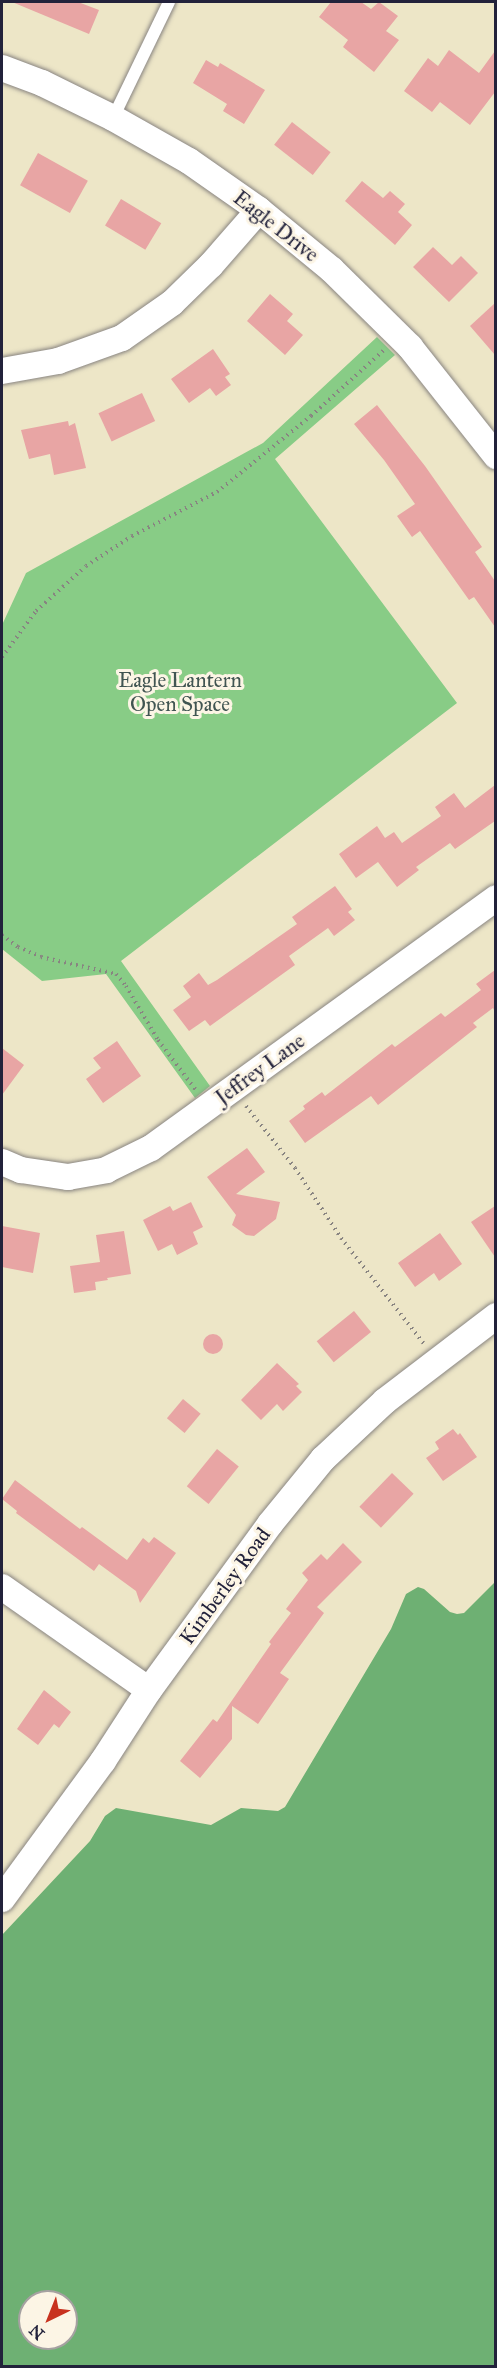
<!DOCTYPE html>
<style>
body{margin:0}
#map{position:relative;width:497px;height:2368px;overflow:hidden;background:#ede6c7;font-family:"IM FELL Great Primer",serif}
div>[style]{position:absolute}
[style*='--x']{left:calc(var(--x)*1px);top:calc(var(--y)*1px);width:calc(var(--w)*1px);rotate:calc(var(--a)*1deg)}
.green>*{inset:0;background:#88cc86}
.forest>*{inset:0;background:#6eb073}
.building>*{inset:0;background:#e8a5a4;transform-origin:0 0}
.round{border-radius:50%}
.path>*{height:4px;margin-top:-2px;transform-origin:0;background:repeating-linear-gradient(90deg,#888481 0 1.5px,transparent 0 6px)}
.roads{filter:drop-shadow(0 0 2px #888481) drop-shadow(0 0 2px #888481)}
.lane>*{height:12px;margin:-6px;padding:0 6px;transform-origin:6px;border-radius:6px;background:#fff}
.street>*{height:26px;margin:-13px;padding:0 13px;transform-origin:13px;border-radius:13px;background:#fff}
span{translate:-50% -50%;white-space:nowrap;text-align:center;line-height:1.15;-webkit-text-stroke:6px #fcf5e5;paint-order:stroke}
.street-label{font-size:21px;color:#22223b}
.park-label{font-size:21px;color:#415552}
.frame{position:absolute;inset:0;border:3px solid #22223b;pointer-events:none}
.north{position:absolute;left:18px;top:2290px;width:60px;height:60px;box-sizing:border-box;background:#fcf5e5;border:2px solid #a5a1a1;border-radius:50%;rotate:223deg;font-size:16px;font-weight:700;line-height:24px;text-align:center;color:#22223b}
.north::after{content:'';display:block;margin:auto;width:21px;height:27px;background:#c8321e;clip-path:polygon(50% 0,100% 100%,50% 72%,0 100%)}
</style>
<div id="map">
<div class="green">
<i style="clip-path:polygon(377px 337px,395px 355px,275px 459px,457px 703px,121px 961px,210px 1086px,195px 1098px,106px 974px,42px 981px,2px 949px,2px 625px,26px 573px,263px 443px)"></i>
</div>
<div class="forest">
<i style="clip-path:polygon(evenodd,495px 1582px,495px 2366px,2px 2366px,2px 1935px,90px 1841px,105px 1816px,116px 1808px,211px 1825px,241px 1808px,278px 1811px,285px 1807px,391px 1629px,406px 1594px,418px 1587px,424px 1589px,450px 1612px,457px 1614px,464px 1613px,495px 1582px,30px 2302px,66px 2302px,66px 2338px,30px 2338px,30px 2302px)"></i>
</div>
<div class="building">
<i style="clip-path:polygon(12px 2px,78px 2px,99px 10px,89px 34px)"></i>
<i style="clip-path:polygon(331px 2px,361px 2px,371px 9px,379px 2px,398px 16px,386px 31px,399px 40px,374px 72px,343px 47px,348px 40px,319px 17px)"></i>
<i style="clip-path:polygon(449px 50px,479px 73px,495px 51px,495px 92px,470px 125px,440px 102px,432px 112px,404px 91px,428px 58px,438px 66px)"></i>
<i style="clip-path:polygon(206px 60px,218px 67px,220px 63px,265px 90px,244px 124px,223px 111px,227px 104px,193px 83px)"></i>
<i style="left:292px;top:122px;width:49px;height:29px;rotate:38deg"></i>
<i style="left:38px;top:153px;width:57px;height:37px;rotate:29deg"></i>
<i style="clip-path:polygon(362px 181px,383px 198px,390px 191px,405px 204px,398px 212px,412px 225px,395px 245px,345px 201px)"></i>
<i style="left:121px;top:199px;width:47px;height:31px;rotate:31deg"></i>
<i style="clip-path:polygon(433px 247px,452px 265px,461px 256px,478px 273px,449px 302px,413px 267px)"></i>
<i style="clip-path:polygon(270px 294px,293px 314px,287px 321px,303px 335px,285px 355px,247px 321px)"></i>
<i style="clip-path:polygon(495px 303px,495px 355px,470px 326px)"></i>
<i style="clip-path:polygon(213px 349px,230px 374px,225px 377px,231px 385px,216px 396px,210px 388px,189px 403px,171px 379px)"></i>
<i style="left:142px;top:393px;width:31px;height:48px;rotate:65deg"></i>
<i style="clip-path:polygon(377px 405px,425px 466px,482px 547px,475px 552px,495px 581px,495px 627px,474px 597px,469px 600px,420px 531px,412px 537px,397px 516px,415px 504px,384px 460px,354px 424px)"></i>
<i style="clip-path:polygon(68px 421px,69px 426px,75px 423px,86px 468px,54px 475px,50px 454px,29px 459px,21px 430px)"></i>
<i style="clip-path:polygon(495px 785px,495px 821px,455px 849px,450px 843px,416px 867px,419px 870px,397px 887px,378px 862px,356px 878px,339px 854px,377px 826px,385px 838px,394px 832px,402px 843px,441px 816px,435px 807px,454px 793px,465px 808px)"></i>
<i style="clip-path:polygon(335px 886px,352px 909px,348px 912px,355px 920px,334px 936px,328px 928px,289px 956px,295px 965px,210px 1026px,205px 1020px,189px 1031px,173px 1010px,191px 997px,183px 986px,199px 973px,208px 985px,217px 980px,297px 924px,292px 917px)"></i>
<i style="clip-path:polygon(495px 970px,495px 1012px,493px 1008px,473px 1023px,477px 1027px,378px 1105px,371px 1096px,305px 1143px,289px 1121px,305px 1109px,303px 1106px,322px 1092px,325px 1096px,392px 1044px,395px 1047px,441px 1013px,445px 1017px,481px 990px,476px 984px)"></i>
<i style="clip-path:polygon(117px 1041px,141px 1076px,103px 1103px,86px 1079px,101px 1068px,93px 1058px)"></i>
<i style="clip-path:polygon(2px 1048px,24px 1065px,2px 1095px)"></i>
<i style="clip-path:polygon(247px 1148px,265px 1172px,236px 1194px,280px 1202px,276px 1219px,254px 1236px,246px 1235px,232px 1225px,236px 1215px,207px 1177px)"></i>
<i style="clip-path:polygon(191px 1202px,203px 1227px,193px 1232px,198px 1244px,177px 1255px,172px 1244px,158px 1251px,143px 1220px,170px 1206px,173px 1211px)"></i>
<i style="clip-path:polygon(495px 1206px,495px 1257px,471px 1222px)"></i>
<i style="clip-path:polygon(2px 1226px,40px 1233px,33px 1273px,2px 1267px)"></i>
<i style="clip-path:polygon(124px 1231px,131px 1274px,107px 1278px,108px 1280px,95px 1282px,96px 1290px,74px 1293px,70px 1266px,100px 1262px,96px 1235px)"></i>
<i style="clip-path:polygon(440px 1233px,462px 1264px,439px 1281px,434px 1273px,415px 1287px,398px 1263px)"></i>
<i style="left:354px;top:1311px;width:27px;height:48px;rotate:51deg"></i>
<i class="round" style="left:203px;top:1334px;width:20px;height:20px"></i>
<i style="clip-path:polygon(277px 1363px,299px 1384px,296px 1386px,302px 1392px,283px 1411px,277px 1404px,261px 1420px,241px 1400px)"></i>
<i style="left:183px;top:1399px;width:23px;height:25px;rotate:40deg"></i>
<i style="clip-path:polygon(453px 1429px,458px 1435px,460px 1433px,477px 1457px,443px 1481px,426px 1458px,439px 1449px,435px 1442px)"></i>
<i style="left:217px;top:1449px;width:28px;height:48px;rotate:39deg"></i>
<i style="left:392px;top:1473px;width:30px;height:47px;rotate:44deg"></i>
<i style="clip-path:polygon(15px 1480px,80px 1529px,82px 1527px,127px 1560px,143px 1538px,149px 1543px,154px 1537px,176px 1553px,140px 1603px,136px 1591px,99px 1564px,94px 1571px,16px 1513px,17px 1511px,2px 1499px)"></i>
<i style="clip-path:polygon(343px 1543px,362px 1562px,317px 1607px,324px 1613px,280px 1673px,289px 1679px,258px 1724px,232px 1706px,232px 1739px,200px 1778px,180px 1761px,213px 1719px,217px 1722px,271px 1644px,269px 1642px,291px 1613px,286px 1609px,308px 1580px,302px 1573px,321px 1554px,327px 1560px)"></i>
<i style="clip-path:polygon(44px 1690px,71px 1712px,59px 1728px,54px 1724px,38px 1745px,17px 1729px)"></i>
</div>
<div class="path">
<i style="--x:2;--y:657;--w:57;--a:-53.5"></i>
<i style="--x:36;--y:611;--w:67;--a:-42"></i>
<i style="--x:86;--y:566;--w:55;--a:-33.1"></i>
<i style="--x:132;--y:536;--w:96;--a:-27.4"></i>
<i style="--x:217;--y:492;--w:121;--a:-39"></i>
<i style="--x:311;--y:416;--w:98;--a:-42.1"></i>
<i style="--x:2;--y:935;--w:20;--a:37"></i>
<i style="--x:18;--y:947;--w:25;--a:23"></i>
<i style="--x:41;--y:957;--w:77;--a:12.8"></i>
<i style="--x:116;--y:974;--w:16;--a:50"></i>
<i style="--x:126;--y:986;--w:63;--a:59.3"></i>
<i style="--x:158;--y:1040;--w:63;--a:52.8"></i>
<i style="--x:246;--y:1106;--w:79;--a:51.7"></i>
<i style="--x:295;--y:1168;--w:84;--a:56.7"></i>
<i style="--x:341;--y:1238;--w:136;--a:51.9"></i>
</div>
<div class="roads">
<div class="lane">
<i style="--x:113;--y:118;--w:129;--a:-64.2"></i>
</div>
<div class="street">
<i style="--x:2;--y:68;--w:43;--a:20.6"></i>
<i style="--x:42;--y:83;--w:79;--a:26.2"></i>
<i style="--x:113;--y:118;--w:87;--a:29.5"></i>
<i style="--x:189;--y:161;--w:85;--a:35"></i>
<i style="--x:259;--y:210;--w:94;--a:39.4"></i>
<i style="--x:332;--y:270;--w:110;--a:44.6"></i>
<i style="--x:410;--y:347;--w:139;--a:51.7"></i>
<i style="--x:2;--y:371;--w:57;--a:-10.1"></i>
<i style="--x:58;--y:361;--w:68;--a:-19.8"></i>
<i style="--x:122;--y:338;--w:61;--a:-35"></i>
<i style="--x:172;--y:303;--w:54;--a:-44.3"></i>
<i style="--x:211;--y:265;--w:73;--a:-48.9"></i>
<i style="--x:2;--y:1162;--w:21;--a:23"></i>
<i style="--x:21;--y:1170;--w:48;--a:8.5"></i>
<i style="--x:68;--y:1177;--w:39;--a:-10"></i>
<i style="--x:106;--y:1170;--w:50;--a:-26.1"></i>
<i style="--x:151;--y:1148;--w:426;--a:-35.9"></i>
<i style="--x:2;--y:1587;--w:179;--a:35"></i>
<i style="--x:2;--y:1899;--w:171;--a:-53.8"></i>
<i style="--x:103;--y:1761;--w:85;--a:-57.1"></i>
<i style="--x:149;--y:1690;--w:205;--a:-53.9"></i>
<i style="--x:270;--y:1524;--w:84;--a:-50.8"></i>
<i style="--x:323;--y:1459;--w:85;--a:-43.1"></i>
<i style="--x:385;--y:1401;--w:140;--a:-37.4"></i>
</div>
</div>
<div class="street-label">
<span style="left:276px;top:226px;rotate:38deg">Eagle Drive</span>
<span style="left:260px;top:1069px;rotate:-36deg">Jeffrey Lane</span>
<span style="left:225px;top:1586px;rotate:-54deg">Kimberley Road</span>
</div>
<div class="park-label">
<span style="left:180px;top:692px">Eagle Lantern<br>Open Space</span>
</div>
<div class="frame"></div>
<div class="north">N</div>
</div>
